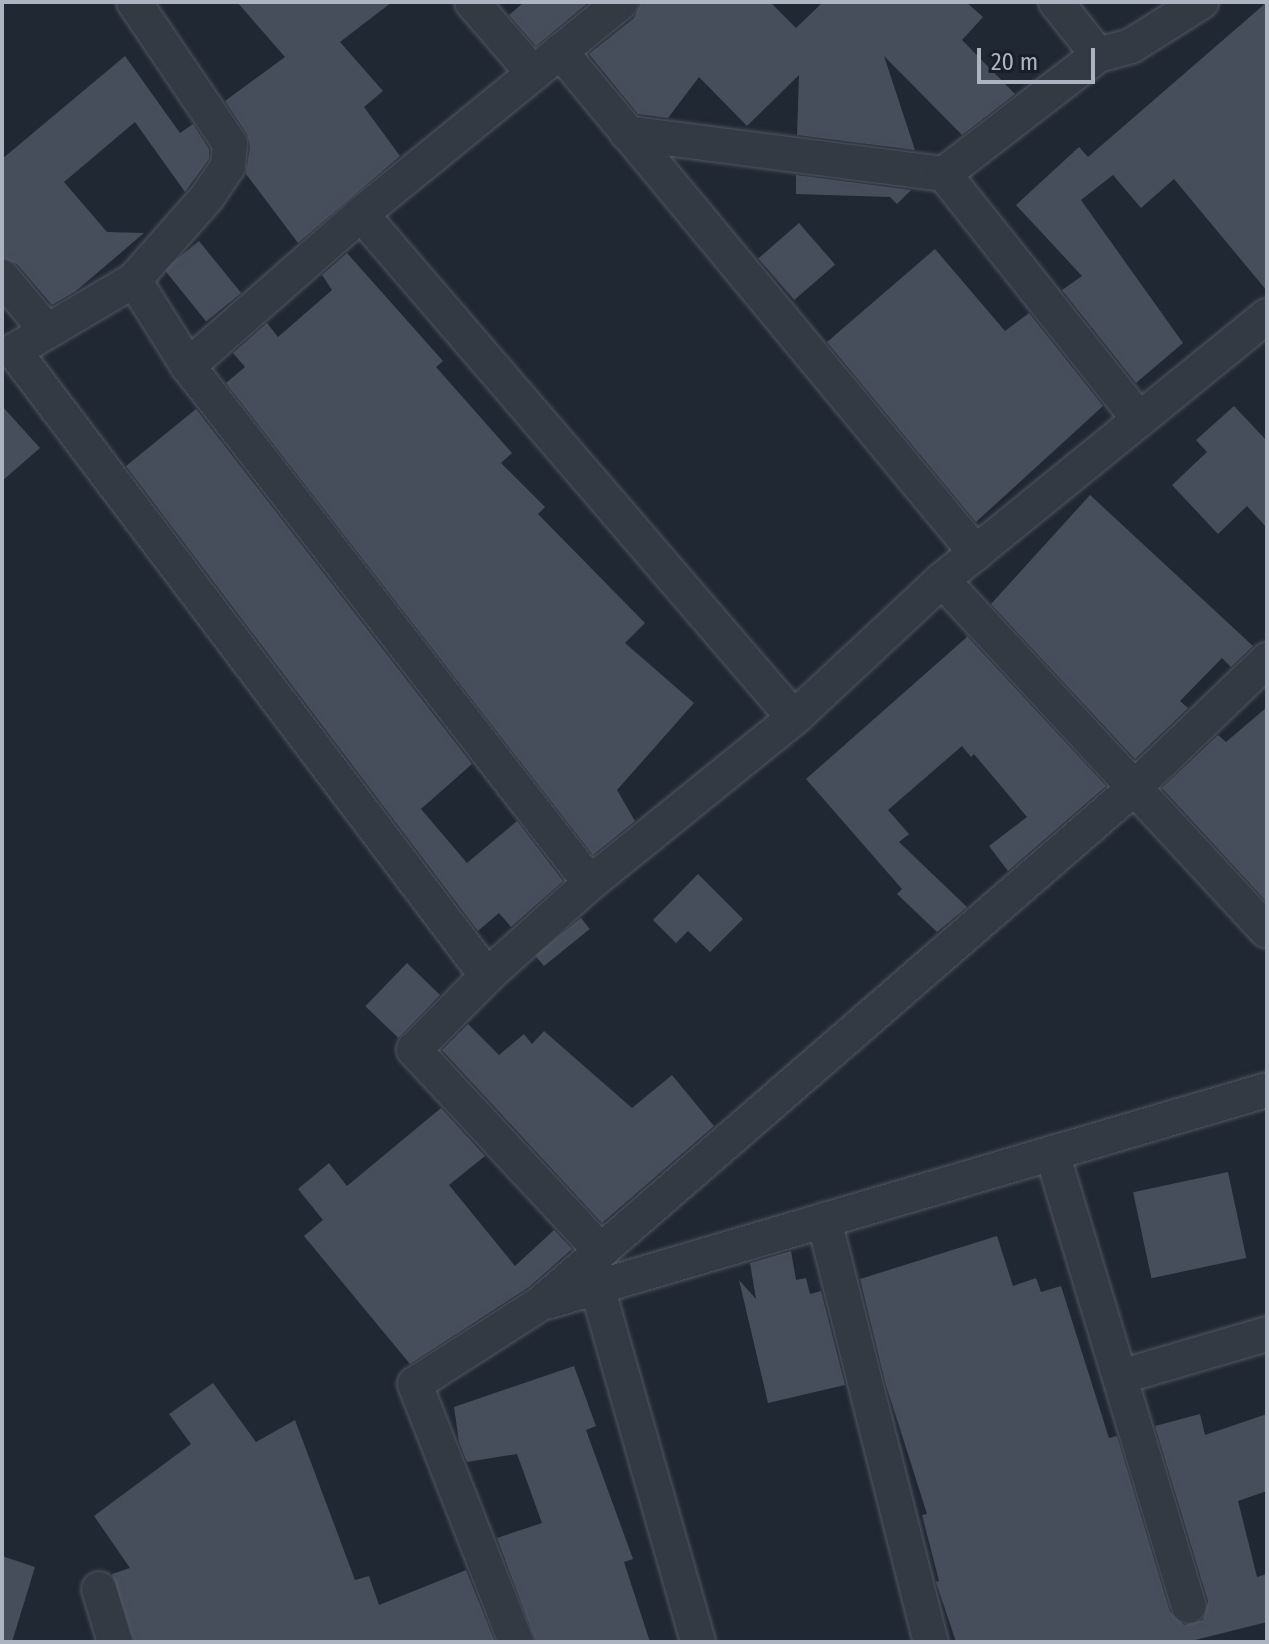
<!DOCTYPE html>
<style>
body{margin:0}
#map{position:relative;width:1269px;height:1644px;overflow:hidden;background:#202833;font-family:"Fira Sans Condensed",sans-serif}
div>[style]{position:absolute}
[style*='--x']{left:calc(var(--x)*1px);top:calc(var(--y)*1px);width:calc(var(--w)*1px);rotate:calc(var(--a)*1deg)}
.building>*{inset:0;background:#464e5c;transform-origin:0 0}
.roads{filter:drop-shadow(0 0 2px #515762) drop-shadow(0 0 2px #515762)}
.street>*{height:34px;margin:-17px;padding:0 17px;transform-origin:17px;border-radius:17px;background:#343a44}
span{translate:-50% -50%;white-space:nowrap;text-align:center;line-height:1.15;-webkit-text-stroke:8px #191f28;paint-order:stroke}
.frame{position:absolute;inset:0;border:4px solid #adb4c1;pointer-events:none}
.scale{position:absolute;left:977px;top:48px;width:118px;height:36px;box-sizing:border-box;border:4px solid #adb4c1;border-top:0;padding-left:10px;font-size:24px;line-height:28px;white-space:nowrap;color:#adb4c1;-webkit-text-stroke:6px #191f28;paint-order:stroke}
</style>
<div id="map">
<div class="building">
<i style="clip-path:polygon(237px 2px,392px 2px,340px 42px,383px 91px,364px 107px,400px 156px,298px 243px,246px 174px,250px 146px,247px 134px,225px 101px,285px 57px)"></i>
<i style="clip-path:polygon(524px 2px,589px 2px,536px 46px,509px 15px)"></i>
<i style="clip-path:polygon(641px 2px,770px 2px,796px 28px,823px 2px,966px 2px,983px 17px,962px 40px,1015px 94px,962px 135px,884px 56px,915px 150px,797px 135px,799px 75px,747px 126px,699px 77px,668px 118px,638px 114px,589px 54px,634px 18px)"></i>
<i style="clip-path:polygon(1267px 2px,1267px 291px,1174px 179px,1141px 208px,1113px 175px,1081px 200px,1183px 343px,1136px 383px,1062px 290px,1082px 276px,1016px 205px,1079px 147px,1088px 157px)"></i>
<i style="clip-path:polygon(125px 56px,180px 133px,193px 124px,209px 149px,209px 159px,185px 192px,135px 122px,64px 182px,107px 232px,144px 233px,76px 291px,52px 305px,17px 264px,2px 258px,2px 159px)"></i>
<i style="clip-path:polygon(796px 175px,911px 190px,897px 204px,890px 197px,796px 194px)"></i>
<i style="left:799px;top:223px;width:55px;height:54px;rotate:49deg"></i>
<i style="left:199px;top:241px;width:67px;height:45px;rotate:51deg"></i>
<i style="clip-path:polygon(935px 249px,1005px 331px,1029px 313px,1103px 406px,976px 522px,827px 342px)"></i>
<i style="clip-path:polygon(347px 253px,443px 361px,436px 367px,512px 453px,501px 463px,545px 507px,538px 514px,645px 623px,625px 643px,694px 703px,617px 790px,635px 821px,593px 855px,226px 383px,245px 367px,233px 353px,267px 323px,278px 337px,332px 290px,322px 275px)"></i>
<i style="clip-path:polygon(2px 406px,40px 448px,2px 481px)"></i>
<i style="clip-path:polygon(1234px 406px,1267px 441px,1267px 528px,1247px 506px,1218px 534px,1172px 485px,1207px 452px,1196px 440px)"></i>
<i style="clip-path:polygon(196px 409px,472px 764px,421px 809px,467px 863px,517px 821px,563px 881px,511px 927px,499px 913px,478px 931px,126px 466px)"></i>
<i style="clip-path:polygon(1090px 495px,1253px 646px,1231px 667px,1222px 658px,1180px 701px,1188px 708px,1135px 759px,991px 604px)"></i>
<i style="clip-path:polygon(964px 633px,1106px 786px,1008px 871px,989px 846px,1027px 817px,974px 754px,971px 757px,962px 746px,888px 810px,909px 834px,899px 842px,967px 907px,937px 932px,897px 894px,902px 889px,806px 779px,967px 637px)"></i>
<i style="clip-path:polygon(1267px 707px,1267px 902px,1162px 788px,1218px 735px,1226px 742px)"></i>
<i style="clip-path:polygon(698px 874px,743px 919px,710px 952px,688px 931px,676px 943px,653px 920px)"></i>
<i style="left:581px;top:918px;width:14px;height:59px;rotate:51deg"></i>
<i style="left:407px;top:963px;width:46px;height:60px;rotate:44deg"></i>
<i style="clip-path:polygon(468px 1024px,499px 1055px,524px 1034px,532px 1044px,544px 1031px,632px 1108px,672px 1075px,714px 1126px,602px 1223px,442px 1050px)"></i>
<i style="clip-path:polygon(441px 1108px,485px 1156px,449px 1185px,515px 1266px,554px 1230px,572px 1249px,529px 1287px,410px 1364px,304px 1236px,323px 1220px,298px 1189px,329px 1163px,347px 1186px)"></i>
<i style="left:1228px;top:1172px;width:88px;height:97px;rotate:78deg"></i>
<i style="clip-path:polygon(997px 1236px,1013px 1286px,1036px 1278px,1041px 1292px,1061px 1286px,1109px 1438px,1117px 1436px,1170px 1612px,1184px 1625px,1203px 1620px,1208px 1601px,1155px 1426px,1200px 1414px,1205px 1435px,1267px 1414px,1267px 1491px,1238px 1501px,1257px 1577px,1267px 1574px,1267px 1622px,1187px 1642px,956px 1642px,936px 1582px,939px 1581px,922px 1515px,927px 1514px,886px 1385px,860px 1279px)"></i>
<i style="clip-path:polygon(791px 1251px,796px 1280px,806px 1278px,810px 1294px,821px 1291px,845px 1385px,768px 1403px,739px 1280px,756px 1299px,750px 1263px)"></i>
<i style="clip-path:polygon(574px 1366px,596px 1426px,586px 1430px,633px 1559px,624px 1562px,650px 1642px,536px 1642px,497px 1538px,542px 1523px,517px 1454px,467px 1462px,459px 1442px,454px 1407px)"></i>
<i style="clip-path:polygon(213px 1383px,256px 1442px,295px 1420px,355px 1580px,369px 1576px,379px 1605px,466px 1570px,495px 1642px,134px 1642px,112px 1574px,130px 1568px,94px 1516px,191px 1444px,169px 1414px)"></i>
<i style="clip-path:polygon(2px 1556px,35px 1567px,12px 1642px,2px 1642px)"></i>
</div>
<div class="roads">
<div class="street">
<i style="--x:134;--y:2;--w:171;--a:55.9"></i>
<i style="--x:230;--y:144;--w:22;--a:95"></i>
<i style="--x:228;--y:166;--w:36;--a:124"></i>
<i style="--x:208;--y:196;--w:112;--a:131.4"></i>
<i style="--x:472;--y:2;--w:94;--a:49.3"></i>
<i style="--x:560;--y:51;--w:652;--a:50.35"></i>
<i style="--x:1098;--y:55;--w:34;--a:-15"></i>
<i style="--x:1131;--y:46;--w:83;--a:-32.2"></i>
<i style="--x:627;--y:133;--w:320;--a:7.4"></i>
<i style="--x:944;--y:174;--w:195;--a:-37.7"></i>
<i style="--x:1098;--y:55;--w:68;--a:-128.4"></i>
<i style="--x:944;--y:174;--w:313;--a:51.5"></i>
<i style="--x:361;--y:214;--w:664;--a:49.33"></i>
<i style="--x:794;--y:718;--w:202;--a:-43"></i>
<i style="--x:942;--y:580;--w:419;--a:-39.1"></i>
<i style="--x:2;--y:277;--w:70;--a:50.2"></i>
<i style="--x:188;--y:366;--w:230;--a:-41.3"></i>
<i style="--x:361;--y:214;--w:335;--a:-39.2"></i>
<i style="--x:942;--y:580;--w:478;--a:47.2"></i>
<i style="--x:487;--y:976;--w:784;--a:-127.12"></i>
<i style="--x:14;--y:351;--w:139;--a:-30.6"></i>
<i style="--x:134;--y:280;--w:102;--a:57.9"></i>
<i style="--x:188;--y:366;--w:655;--a:52.13"></i>
<i style="--x:1052;--y:1153;--w:473;--a:73.2"></i>
<i style="--x:824;--y:1220;--w:435;--a:75.8"></i>
<i style="--x:601;--y:1251;--w:275;--a:-132.9"></i>
<i style="--x:414;--y:1050;--w:104;--a:-45.4"></i>
<i style="--x:487;--y:976;--w:139;--a:-42.1"></i>
<i style="--x:590;--y:883;--w:262;--a:-39"></i>
<i style="--x:597;--y:1287;--w:369;--a:74.1"></i>
<i style="--x:550;--y:1301;--w:747;--a:-16.4"></i>
<i style="--x:1120;--y:1377;--w:153;--a:-16.3"></i>
<i style="--x:99;--y:1589;--w:55;--a:73.2"></i>
<i style="--x:516;--y:1642;--w:277;--a:-111.4"></i>
<i style="--x:415;--y:1384;--w:150;--a:-32.7"></i>
<i style="--x:541;--y:1303;--w:785;--a:-40.97"></i>
<i style="--x:1134;--y:788;--w:185;--a:-43.9"></i>
</div>
</div>
<div class="frame"></div>
<div class="scale">20 m</div>
</div>
